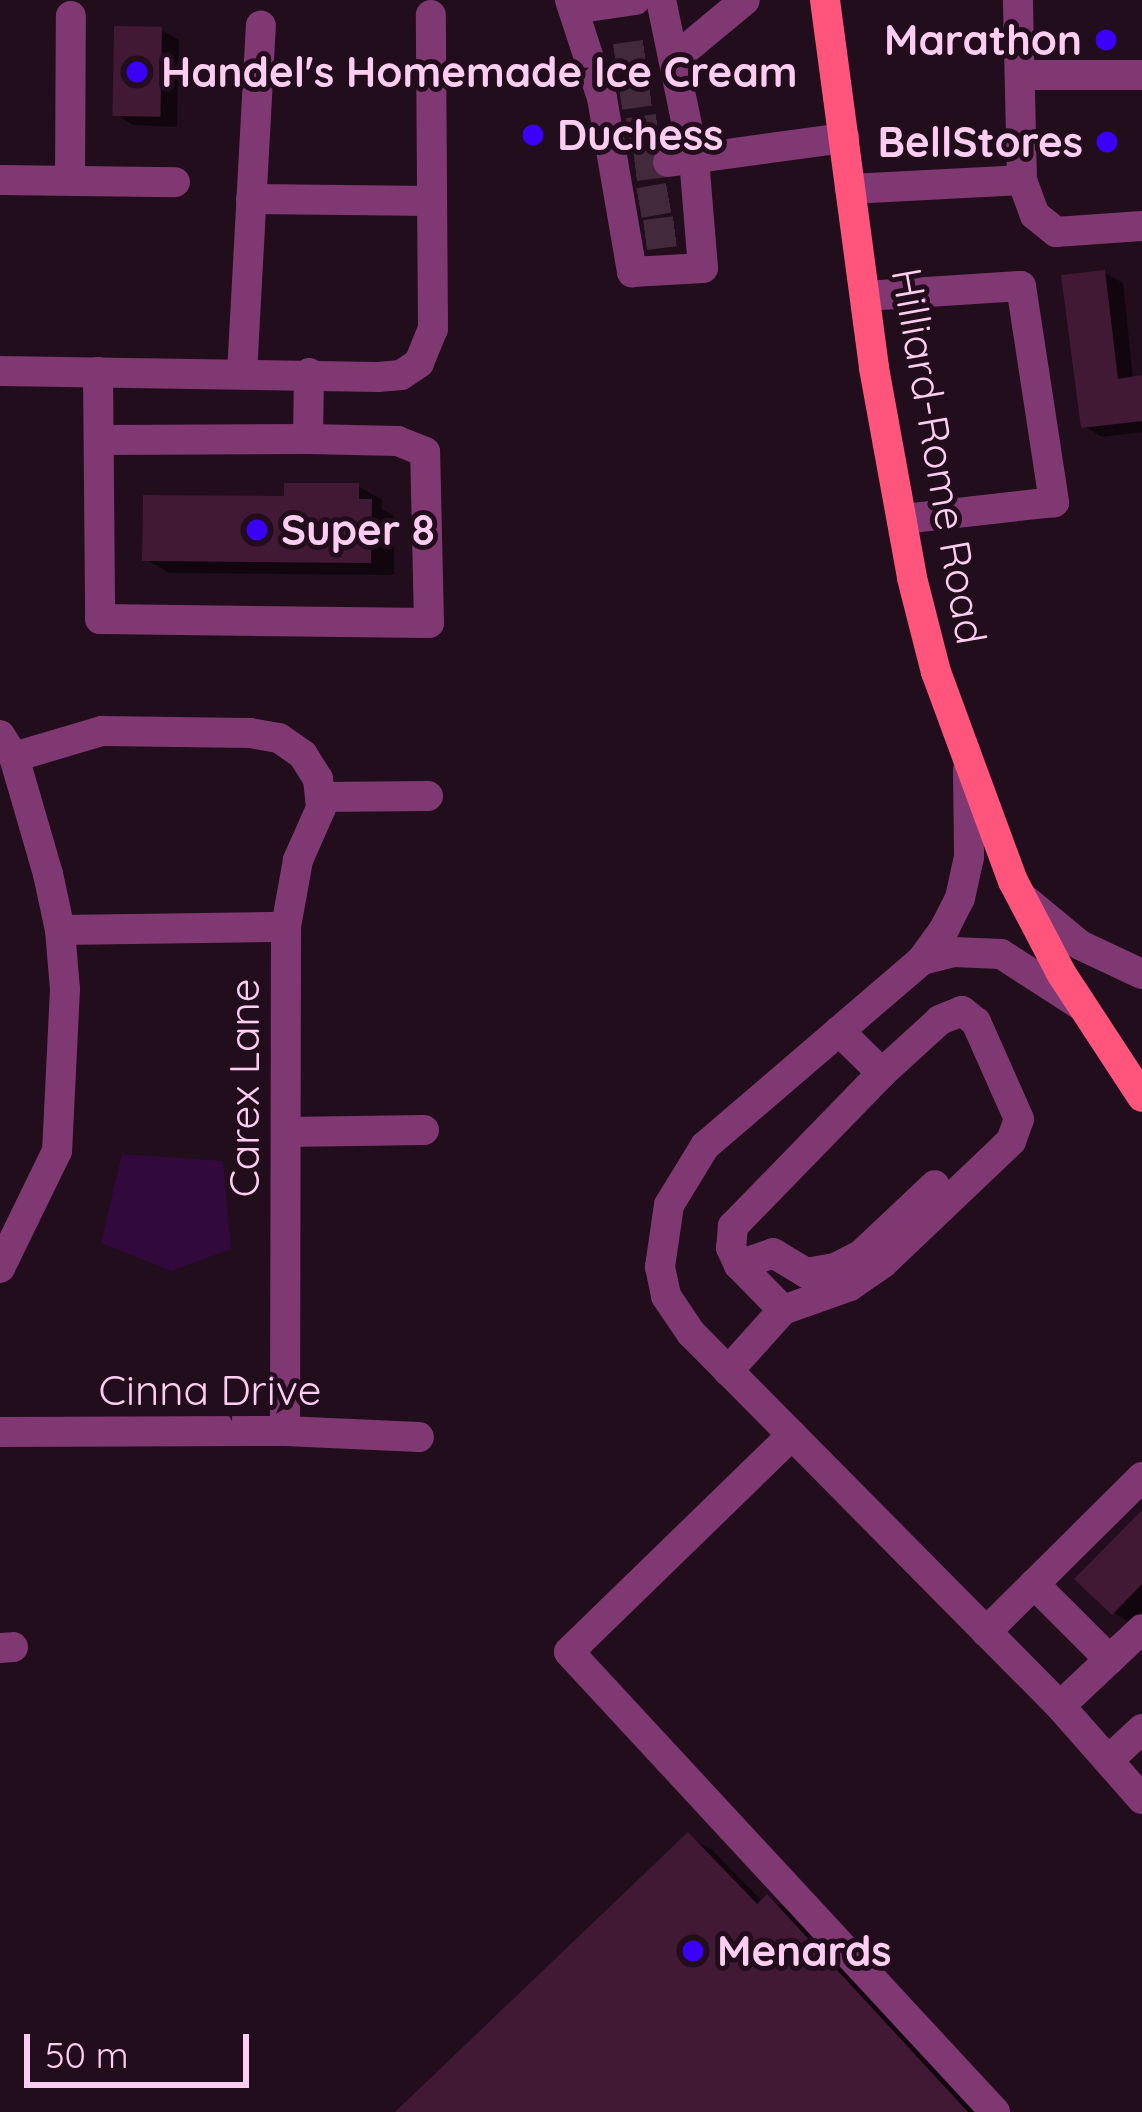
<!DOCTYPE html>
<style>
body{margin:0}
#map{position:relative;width:1142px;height:2112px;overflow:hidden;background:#210d1b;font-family:Quicksand,sans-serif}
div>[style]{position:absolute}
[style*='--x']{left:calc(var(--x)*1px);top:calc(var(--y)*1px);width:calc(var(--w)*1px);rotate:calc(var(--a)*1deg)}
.water>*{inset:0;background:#32093d}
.shadow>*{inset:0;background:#0007}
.building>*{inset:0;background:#421934;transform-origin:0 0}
.minor-tunnel>*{height:30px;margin-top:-15px;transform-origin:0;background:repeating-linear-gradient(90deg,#422a3b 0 30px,transparent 0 45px)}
.minor>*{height:30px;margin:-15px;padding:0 15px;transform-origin:15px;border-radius:15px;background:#803873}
.major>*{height:30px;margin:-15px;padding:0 15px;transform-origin:15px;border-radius:15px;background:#ff547c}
.dots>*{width:33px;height:33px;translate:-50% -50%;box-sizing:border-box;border:6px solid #210d1b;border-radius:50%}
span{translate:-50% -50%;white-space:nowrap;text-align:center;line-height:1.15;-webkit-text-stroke:10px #210d1b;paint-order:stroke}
.poi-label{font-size:42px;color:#ffcdf2;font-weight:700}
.right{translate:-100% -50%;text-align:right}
.left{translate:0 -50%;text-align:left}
.street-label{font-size:42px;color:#ffcdf2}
.scale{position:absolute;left:24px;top:2034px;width:225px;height:54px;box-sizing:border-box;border:6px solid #ffcdf2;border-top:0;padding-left:15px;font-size:36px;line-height:42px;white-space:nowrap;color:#ffcdf2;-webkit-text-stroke:9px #210d1b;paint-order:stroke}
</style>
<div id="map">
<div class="water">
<i style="clip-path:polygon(122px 1154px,223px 1161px,231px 1249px,171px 1271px,101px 1243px)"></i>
</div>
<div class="shadow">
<i style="clip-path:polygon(161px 30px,179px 40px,177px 127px,133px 125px,116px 114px)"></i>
<i style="clip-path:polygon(1105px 273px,1123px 283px,1133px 379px,1142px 378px,1142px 432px,1102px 437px,1084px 426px)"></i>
<i style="clip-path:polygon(358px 486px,382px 500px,382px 509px,394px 516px,394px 575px,169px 573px,145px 559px,287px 499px)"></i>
<i style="clip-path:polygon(1142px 1515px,1142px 1612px,1131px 1623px,1113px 1612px)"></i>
<i style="clip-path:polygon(688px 1836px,712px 1850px,763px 1902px,767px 1898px,791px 1911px,979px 2112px,399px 2112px)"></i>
</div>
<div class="building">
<i style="left:114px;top:26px;width:48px;height:90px;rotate:1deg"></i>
<i style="clip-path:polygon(1105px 270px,1118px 379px,1142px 375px,1142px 421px,1081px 428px,1061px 275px)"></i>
<i style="clip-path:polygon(284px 483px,359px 483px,359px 499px,372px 499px,371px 563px,142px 561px,143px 495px,284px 496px)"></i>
<i style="clip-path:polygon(1142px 1510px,1142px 1584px,1112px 1615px,1074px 1579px)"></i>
<i style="clip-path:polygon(688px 1832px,757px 1904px,767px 1894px,968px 2112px,395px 2112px)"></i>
</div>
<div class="minor-tunnel">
<i style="--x:615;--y:59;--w:35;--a:-8"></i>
<i style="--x:620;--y:95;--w:34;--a:-8"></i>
<i style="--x:628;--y:133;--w:34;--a:-8"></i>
<i style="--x:635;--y:166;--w:33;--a:-7"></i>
<i style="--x:639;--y:203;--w:36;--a:-10"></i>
<i style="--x:645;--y:235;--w:35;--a:-7"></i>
</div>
<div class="minor">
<i style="--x:570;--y:0;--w:103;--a:71.9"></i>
<i style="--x:602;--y:98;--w:177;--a:80.2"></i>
<i style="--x:632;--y:272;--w:71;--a:-3.2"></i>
<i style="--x:703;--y:268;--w:109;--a:-94.7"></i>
<i style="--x:694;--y:159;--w:162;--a:-101.7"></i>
<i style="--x:574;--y:9;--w:62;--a:-8.4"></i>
<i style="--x:674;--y:59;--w:92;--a:-39.7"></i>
<i style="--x:1020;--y:75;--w:122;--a:0"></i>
<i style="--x:668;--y:162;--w:178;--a:-7.8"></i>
<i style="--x:0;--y:180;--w:175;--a:0.7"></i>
<i style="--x:1022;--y:180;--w:37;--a:70"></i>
<i style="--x:1035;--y:215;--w:27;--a:39"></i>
<i style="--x:1056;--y:232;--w:86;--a:-4"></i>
<i style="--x:70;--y:181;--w:165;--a:-89.7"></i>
<i style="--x:850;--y:189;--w:172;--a:-3"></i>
<i style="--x:1022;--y:180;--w:180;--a:-91.3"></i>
<i style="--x:251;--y:199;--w:181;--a:0.6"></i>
<i style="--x:865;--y:296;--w:156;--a:-3.7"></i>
<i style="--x:1021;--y:286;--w:219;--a:81.3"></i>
<i style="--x:1054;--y:502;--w:153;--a:173.6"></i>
<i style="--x:0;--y:371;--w:378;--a:0.9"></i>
<i style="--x:378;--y:377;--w:23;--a:-5"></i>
<i style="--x:401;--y:375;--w:22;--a:-34"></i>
<i style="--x:419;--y:363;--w:37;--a:-68"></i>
<i style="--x:433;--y:329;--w:314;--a:-90.4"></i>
<i style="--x:98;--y:372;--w:247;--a:89.5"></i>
<i style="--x:100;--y:619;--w:329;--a:0.7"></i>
<i style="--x:429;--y:623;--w:171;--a:-91.3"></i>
<i style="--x:425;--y:452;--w:29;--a:-158"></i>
<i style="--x:398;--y:441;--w:90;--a:-178.7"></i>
<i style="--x:308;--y:439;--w:66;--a:-89.1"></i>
<i style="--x:242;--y:374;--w:349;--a:-86.9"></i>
<i style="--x:99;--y:440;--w:209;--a:-0.3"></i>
<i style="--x:0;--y:735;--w:26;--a:58"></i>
<i style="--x:14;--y:757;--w:122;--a:73.8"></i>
<i style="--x:48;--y:874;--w:57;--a:77.9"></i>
<i style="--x:60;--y:930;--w:59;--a:85.2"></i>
<i style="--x:65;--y:989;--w:162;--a:92.8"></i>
<i style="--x:57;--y:1151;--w:130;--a:116"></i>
<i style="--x:14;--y:757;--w:92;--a:-16.5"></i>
<i style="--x:102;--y:731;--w:148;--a:0.8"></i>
<i style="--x:250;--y:733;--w:29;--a:10"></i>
<i style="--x:279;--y:738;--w:29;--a:35"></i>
<i style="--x:303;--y:755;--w:28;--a:58"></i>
<i style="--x:318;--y:779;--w:29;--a:84"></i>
<i style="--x:321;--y:808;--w:57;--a:113.9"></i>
<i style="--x:298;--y:860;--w:68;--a:100.2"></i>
<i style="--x:286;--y:927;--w:504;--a:90.11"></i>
<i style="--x:968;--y:770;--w:87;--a:89.3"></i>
<i style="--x:969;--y:857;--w:42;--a:102.4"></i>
<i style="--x:960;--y:898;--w:34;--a:117"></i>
<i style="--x:945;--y:928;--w:39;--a:126"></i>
<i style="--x:922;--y:960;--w:286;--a:139.4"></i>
<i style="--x:705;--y:1146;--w:69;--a:121.4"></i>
<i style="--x:669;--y:1205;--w:63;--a:98.3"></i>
<i style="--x:660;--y:1267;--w:30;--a:78"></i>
<i style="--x:666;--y:1296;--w:45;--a:56"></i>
<i style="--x:691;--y:1333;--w:525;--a:45.31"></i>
<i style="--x:1060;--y:1706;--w:124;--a:48.6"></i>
<i style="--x:320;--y:797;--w:108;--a:-0.5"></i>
<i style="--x:1022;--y:897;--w:75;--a:39.6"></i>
<i style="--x:1080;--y:945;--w:68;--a:25.1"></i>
<i style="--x:60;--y:930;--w:226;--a:-0.8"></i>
<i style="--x:922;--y:960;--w:32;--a:-14"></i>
<i style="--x:953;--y:952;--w:48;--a:2.4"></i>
<i style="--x:1001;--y:954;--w:94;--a:32.8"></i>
<i style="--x:839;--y:1031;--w:60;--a:44.3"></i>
<i style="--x:286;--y:1132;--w:138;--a:-0.8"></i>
<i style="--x:739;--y:1265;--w:36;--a:-19"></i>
<i style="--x:773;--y:1253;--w:39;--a:31"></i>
<i style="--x:806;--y:1273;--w:29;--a:-10"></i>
<i style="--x:835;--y:1268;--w:30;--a:-27"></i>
<i style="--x:862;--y:1254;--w:100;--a:-43.4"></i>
<i style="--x:728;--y:1371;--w:82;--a:-48"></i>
<i style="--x:783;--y:1310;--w:71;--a:-19.7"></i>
<i style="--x:850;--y:1286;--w:40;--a:-34.9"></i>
<i style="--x:883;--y:1263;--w:177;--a:-43.6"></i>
<i style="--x:1011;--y:1141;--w:23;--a:-70"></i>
<i style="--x:1019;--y:1119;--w:106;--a:-113.9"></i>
<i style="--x:976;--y:1022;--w:18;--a:-142"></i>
<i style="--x:962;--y:1011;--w:24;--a:158"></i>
<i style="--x:940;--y:1020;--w:79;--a:137.6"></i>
<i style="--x:882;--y:1073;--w:214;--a:134.2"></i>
<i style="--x:733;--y:1226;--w:22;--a:95"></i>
<i style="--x:731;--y:1248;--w:19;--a:65"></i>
<i style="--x:739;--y:1265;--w:63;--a:45.6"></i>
<i style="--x:0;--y:1432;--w:285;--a:-0.2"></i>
<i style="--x:285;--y:1431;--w:134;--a:2.6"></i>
<i style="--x:792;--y:1435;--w:311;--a:135.8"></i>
<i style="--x:569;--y:1652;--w:627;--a:47.2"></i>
<i style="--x:1034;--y:1584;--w:107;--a:45"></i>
<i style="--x:986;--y:1632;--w:220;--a:-44.8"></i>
<i style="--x:0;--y:1648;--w:13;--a:-4"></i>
<i style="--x:1060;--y:1706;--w:112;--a:-43.2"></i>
<i style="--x:1110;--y:1759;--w:44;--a:-43.2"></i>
</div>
<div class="major">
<i style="--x:825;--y:0;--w:371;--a:82.4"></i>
<i style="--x:874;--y:368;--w:213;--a:79.7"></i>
<i style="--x:912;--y:578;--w:97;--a:75.7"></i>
<i style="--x:936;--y:672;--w:223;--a:69.8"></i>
<i style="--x:1013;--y:881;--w:104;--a:62.4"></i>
<i style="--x:1061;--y:973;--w:148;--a:56.8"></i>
</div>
<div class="dots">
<i style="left:1106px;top:40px;background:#3b00f7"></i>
<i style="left:137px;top:72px;background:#3b00f7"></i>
<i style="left:533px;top:135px;background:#3b00f7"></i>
<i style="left:1107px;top:142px;background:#3b00f7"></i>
<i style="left:257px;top:530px;background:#3b00f7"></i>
<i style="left:693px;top:1951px;background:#3b00f7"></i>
</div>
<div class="poi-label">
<span class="right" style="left:1082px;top:40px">Marathon</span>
<span class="left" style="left:161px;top:72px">Handel's Homemade Ice Cream</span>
<span class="left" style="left:557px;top:135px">Duchess</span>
<span class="right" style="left:1083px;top:142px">BellStores</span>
<span class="left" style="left:281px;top:530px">Super 8</span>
<span class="left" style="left:717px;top:1951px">Menards</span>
</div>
<div class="street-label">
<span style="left:939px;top:456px;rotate:80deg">Hilliard-Rome Road</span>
<span style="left:244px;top:1088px;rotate:-90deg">Carex Lane</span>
<span style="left:210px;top:1390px">Cinna Drive</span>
</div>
<div class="scale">50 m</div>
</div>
